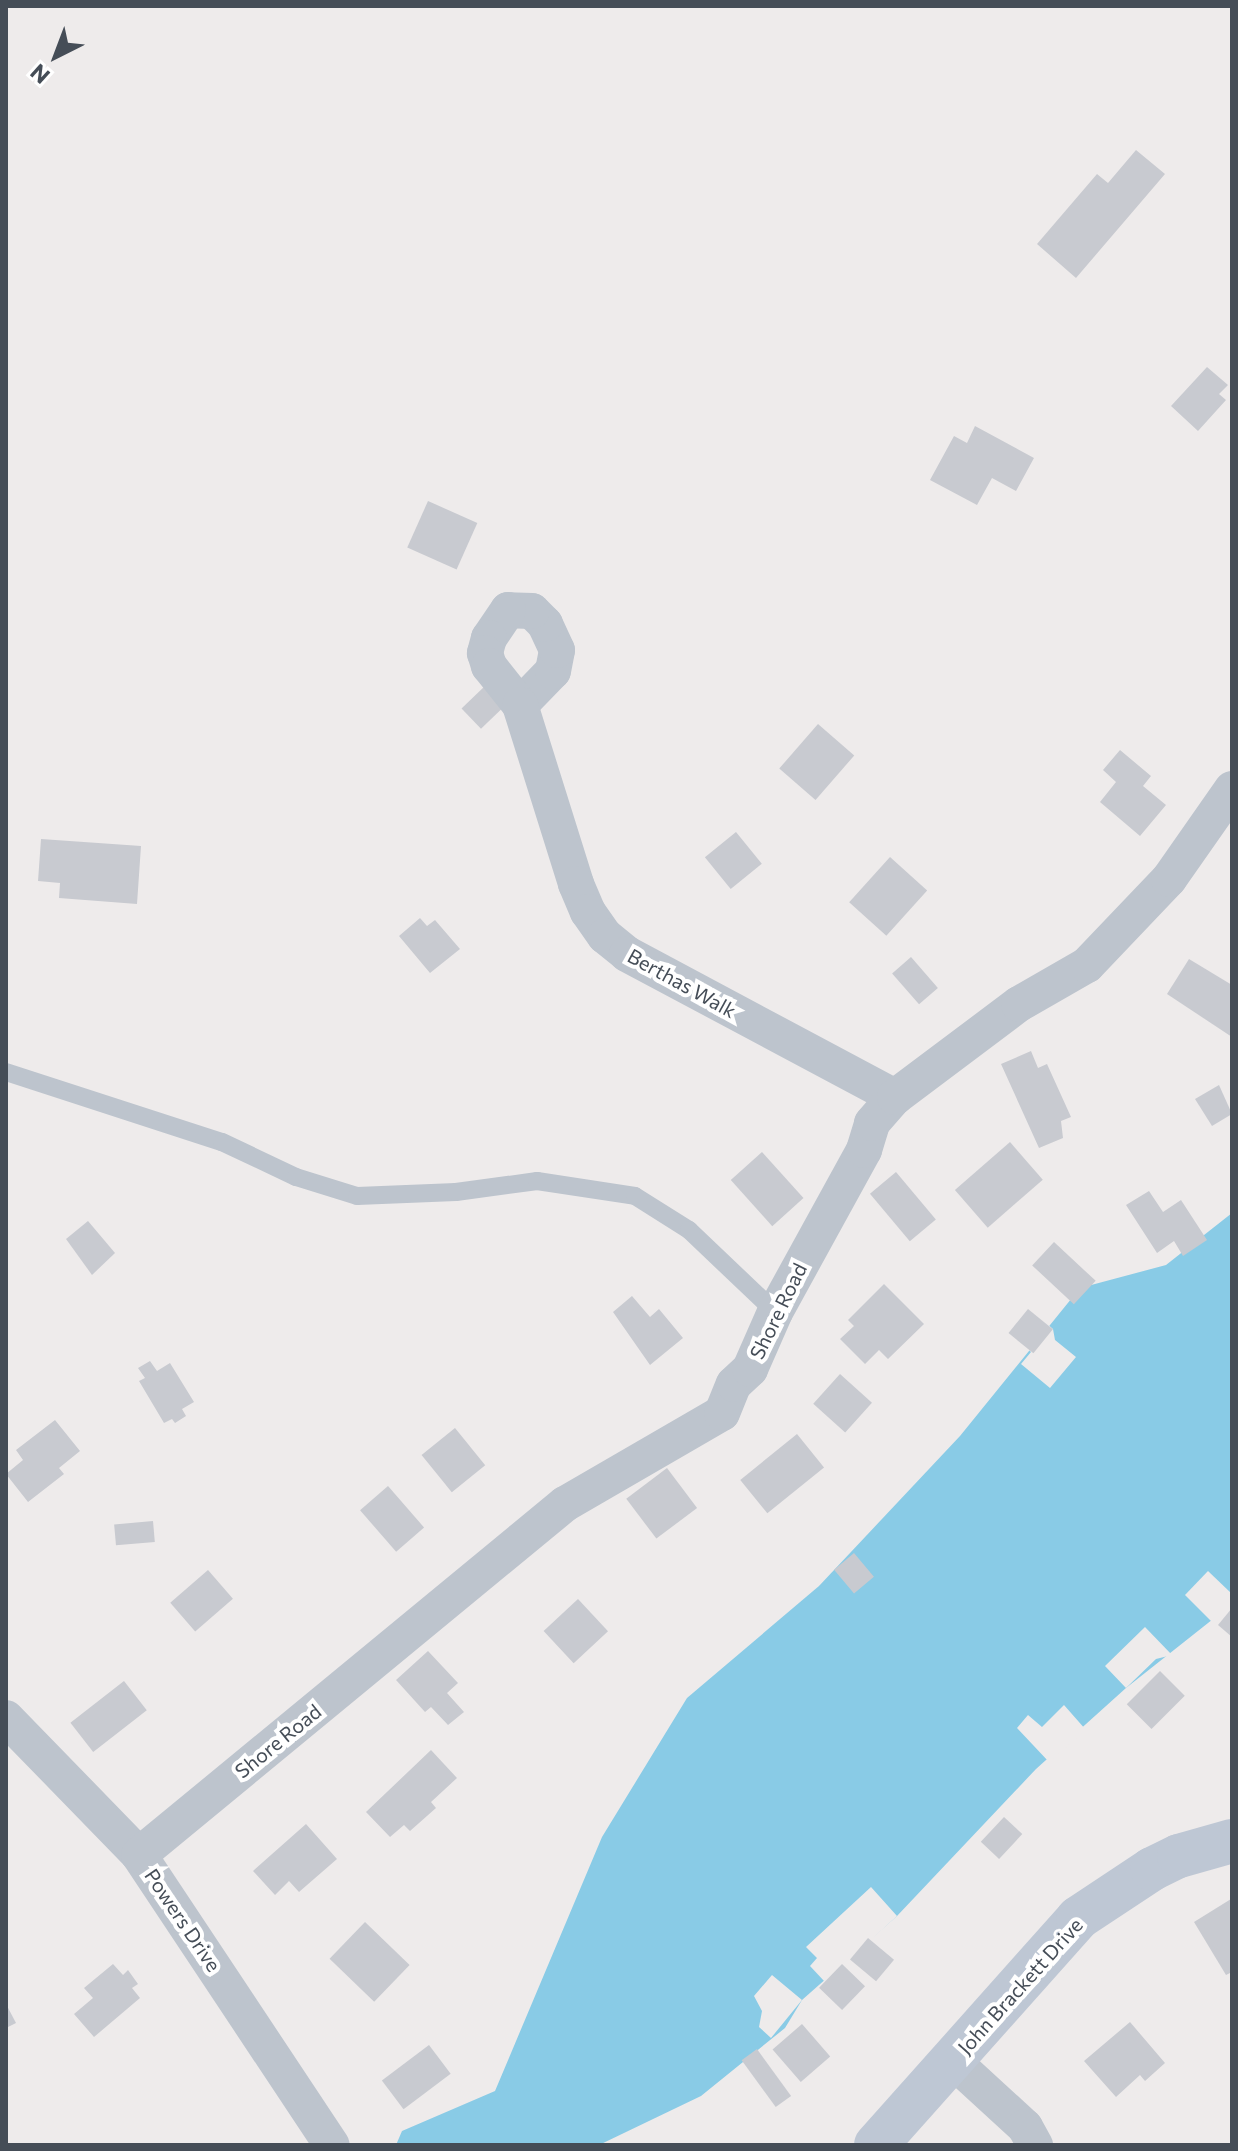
<!DOCTYPE html>
<style>
body{margin:0}
#map{position:relative;width:1238px;height:2151px;overflow:hidden;background:#eeebeb;font-family:Commissioner,sans-serif}
div>[style]{position:absolute}
[style*='--x']{left:calc(var(--x)*1px);top:calc(var(--y)*1px);width:calc(var(--w)*1px);rotate:calc(var(--a)*1deg)}
.water>*{inset:0;background:#89cbe6}
.pier>*{inset:0;background:#eeebeb}
.building>*{inset:0;background:#c8cad0;transform-origin:0 0}
.service>*{height:18px;margin:-9px;padding:0 9px;transform-origin:9px;border-radius:9px;background:#bdc4cd}
.minor>*{height:36px;margin:-18px;padding:0 18px;transform-origin:18px;border-radius:18px;background:#bdc4cd}
.secondary>*{height:44px;margin:-22px;padding:0 22px;transform-origin:22px;border-radius:22px;background:#bec7d4}
span{translate:-50% -50%;white-space:nowrap;text-align:center;line-height:1.15;-webkit-text-stroke:8px #fff;paint-order:stroke}
.street-label{font-size:20px;color:#454d57}
.frame{position:absolute;inset:0;border:8px solid #454d57;pointer-events:none}
.north{position:absolute;left:16px;top:16px;width:80px;height:80px;-webkit-text-stroke:6px #fff;paint-order:stroke;rotate:222deg;font-size:22px;font-weight:700;line-height:32px;text-align:center;color:#454d57}
.north::after{content:'';display:block;margin:auto;width:28px;height:36px;background:#454d57;clip-path:polygon(50% 0,100% 100%,50% 72%,0 100%)}
</style>
<div id="map">
<div class="water">
<i style="clip-path:polygon(1232px 1213px,1232px 1604px,1126px 1688px,1036px 1769px,897px 1916px,802px 2000px,785px 2028px,701px 2096px,599px 2145px,396px 2145px,402px 2131px,495px 2091px,602px 1837px,687px 1698px,819px 1586px,960px 1436px,1080px 1288px,1166px 1265px)"></i>
</div>
<div class="pier">
<i style="clip-path:polygon(1046px 1323px,1053px 1329px,1055px 1340px,1076px 1357px,1050px 1388px,1021px 1364px,1031px 1352px,1026px 1347px)"></i>
<i style="clip-path:polygon(1208px 1571px,1232px 1594px,1232px 1609px,1214px 1624px,1185px 1595px)"></i>
<i style="clip-path:polygon(1145px 1627px,1172px 1655px,1156px 1659px,1126px 1688px,1105px 1666px)"></i>
<i style="clip-path:polygon(1064px 1705px,1086px 1730px,1049px 1762px,1017px 1728px,1028px 1715px,1042px 1727px)"></i>
<i style="clip-path:polygon(871px 1887px,897px 1916px,825px 1982px,810px 1966px,817px 1958px,806px 1947px)"></i>
<i style="clip-path:polygon(772px 1975px,802px 2000px,771px 2038px,759px 2027px,762px 2011px,754px 1996px)"></i>
</div>
<div class="building">
<i style="clip-path:polygon(1136px 150px,1165px 174px,1076px 278px,1037px 244px,1097px 174px,1108px 183px)"></i>
<i style="clip-path:polygon(1207px 367px,1228px 385px,1219px 394px,1226px 400px,1198px 431px,1171px 406px)"></i>
<i style="clip-path:polygon(975px 426px,1034px 458px,1016px 491px,992px 478px,977px 505px,930px 480px,954px 436px,967px 443px)"></i>
<i style="left:428px;top:501px;width:54px;height:51px;rotate:24deg"></i>
<i style="left:486px;top:685px;width:28px;height:34px;rotate:46deg"></i>
<i style="left:818px;top:724px;width:48px;height:59px;rotate:41deg"></i>
<i style="clip-path:polygon(1120px 750px,1151px 776px,1143px 786px,1166px 805px,1140px 836px,1100px 802px,1116px 782px,1103px 770px)"></i>
<i style="left:736px;top:832px;width:41px;height:40px;rotate:51deg"></i>
<i style="clip-path:polygon(41px 839px,141px 846px,137px 904px,59px 898px,60px 883px,38px 881px)"></i>
<i style="left:890px;top:857px;width:50px;height:61px;rotate:42deg"></i>
<i style="clip-path:polygon(420px 918px,427px 926px,435px 920px,460px 949px,430px 973px,399px 936px)"></i>
<i style="left:911px;top:957px;width:41px;height:25px;rotate:49deg"></i>
<i style="clip-path:polygon(1189px 959px,1232px 985px,1232px 1037px,1167px 994px)"></i>
<i style="clip-path:polygon(1031px 1051px,1038px 1068px,1047px 1064px,1071px 1117px,1061px 1121px,1063px 1138px,1039px 1148px,1001px 1064px)"></i>
<i style="clip-path:polygon(1219px 1085px,1232px 1114px,1212px 1126px,1195px 1099px)"></i>
<i style="left:1010px;top:1142px;width:50px;height:73px;rotate:49deg"></i>
<i style="left:762px;top:1152px;width:62px;height:42px;rotate:48deg"></i>
<i style="left:896px;top:1172px;width:62px;height:34px;rotate:50deg"></i>
<i style="clip-path:polygon(1149px 1191px,1163px 1212px,1181px 1200px,1207px 1240px,1183px 1256px,1174px 1241px,1157px 1253px,1126px 1205px)"></i>
<i style="clip-path:polygon(88px 1221px,115px 1253px,92px 1275px,66px 1239px)"></i>
<i style="left:1054px;top:1242px;width:57px;height:32px;rotate:43deg"></i>
<i style="clip-path:polygon(884px 1284px,924px 1324px,888px 1359px,879px 1350px,865px 1364px,840px 1339px,854px 1326px,848px 1320px)"></i>
<i style="clip-path:polygon(632px 1296px,650px 1317px,659px 1309px,683px 1338px,650px 1365px,613px 1312px)"></i>
<i style="left:1028px;top:1309px;width:32px;height:31px;rotate:39deg"></i>
<i style="clip-path:polygon(150px 1361px,157px 1371px,170px 1363px,194px 1402px,182px 1409px,186px 1416px,175px 1423px,172px 1419px,164px 1423px,139px 1381px,145px 1378px,138px 1368px)"></i>
<i style="left:840px;top:1374px;width:43px;height:40px;rotate:42deg"></i>
<i style="clip-path:polygon(55px 1420px,80px 1451px,59px 1468px,64px 1474px,28px 1502px,6px 1474px,23px 1460px,16px 1450px)"></i>
<i style="left:455px;top:1428px;width:48px;height:43px;rotate:51deg"></i>
<i style="left:797px;top:1434px;width:43px;height:73px;rotate:51deg"></i>
<i style="left:667px;top:1468px;width:50px;height:51px;rotate:53deg"></i>
<i style="left:388px;top:1486px;width:55px;height:37px;rotate:49deg"></i>
<i style="left:153px;top:1521px;width:21px;height:39px;rotate:85deg"></i>
<i style="left:854px;top:1553px;width:31px;height:26px;rotate:50deg"></i>
<i style="left:208px;top:1570px;width:38px;height:50px;rotate:49deg"></i>
<i style="left:578px;top:1599px;width:44px;height:47px;rotate:47deg"></i>
<i style="clip-path:polygon(1232px 1608px,1232px 1637px,1218px 1625px)"></i>
<i style="clip-path:polygon(428px 1651px,458px 1683px,447px 1693px,464px 1712px,448px 1725px,431px 1707px,425px 1712px,396px 1680px)"></i>
<i style="left:1160px;top:1671px;width:35px;height:47px;rotate:45deg"></i>
<i style="left:124px;top:1681px;width:37px;height:68px;rotate:52deg"></i>
<i style="clip-path:polygon(431px 1750px,457px 1778px,431px 1802px,436px 1808px,410px 1831px,404px 1825px,390px 1837px,366px 1812px)"></i>
<i style="left:1004px;top:1817px;width:25px;height:34px;rotate:43deg"></i>
<i style="clip-path:polygon(306px 1824px,337px 1859px,299px 1892px,289px 1881px,275px 1895px,253px 1871px)"></i>
<i style="clip-path:polygon(1231px 1899px,1232px 1972px,1226px 1975px,1194px 1922px)"></i>
<i style="left:365px;top:1922px;width:62px;height:51px;rotate:44deg"></i>
<i style="left:868px;top:1938px;width:34px;height:28px;rotate:40deg"></i>
<i style="clip-path:polygon(113px 1964px,123px 1975px,128px 1970px,138px 1984px,132px 1988px,140px 1998px,94px 2037px,74px 2014px,93px 1998px,84px 1988px)"></i>
<i style="left:842px;top:1964px;width:32px;height:33px;rotate:44deg"></i>
<i style="clip-path:polygon(6px 2004px,16px 2023px,6px 2028px)"></i>
<i style="clip-path:polygon(1130px 2022px,1165px 2063px,1145px 2081px,1140px 2075px,1116px 2097px,1084px 2061px)"></i>
<i style="left:802px;top:2024px;width:43px;height:39px;rotate:49deg"></i>
<i style="left:429px;top:2045px;width:36px;height:59px;rotate:53deg"></i>
<i style="left:757px;top:2049px;width:58px;height:19px;rotate:54deg"></i>
</div>
<div class="service">
<i style="--x:6;--y:1072;--w:227;--a:18"></i>
<i style="--x:222;--y:1142;--w:82;--a:25.3"></i>
<i style="--x:296;--y:1177;--w:64;--a:17.3"></i>
<i style="--x:357;--y:1196;--w:99;--a:-2.3"></i>
<i style="--x:456;--y:1192;--w:82;--a:-7.7"></i>
<i style="--x:537;--y:1181;--w:99;--a:8.7"></i>
<i style="--x:635;--y:1196;--w:64;--a:32.2"></i>
<i style="--x:689;--y:1230;--w:119;--a:43.6"></i>
</div>
<div class="minor">
<i style="--x:520;--y:705;--w:47;--a:-45.9"></i>
<i style="--x:553;--y:671;--w:21;--a:-79"></i>
<i style="--x:557;--y:650;--w:29;--a:-115"></i>
<i style="--x:545;--y:624;--w:18;--a:-135"></i>
<i style="--x:532;--y:611;--w:24;--a:-178"></i>
<i style="--x:508;--y:610;--w:34;--a:124"></i>
<i style="--x:489;--y:638;--w:16;--a:105"></i>
<i style="--x:485;--y:653;--w:14;--a:73"></i>
<i style="--x:489;--y:666;--w:50;--a:51.5"></i>
<i style="--x:520;--y:705;--w:188;--a:72.6"></i>
<i style="--x:576;--y:884;--w:30;--a:67"></i>
<i style="--x:588;--y:912;--w:29;--a:55"></i>
<i style="--x:605;--y:936;--w:28;--a:39"></i>
<i style="--x:627;--y:954;--w:304;--a:28.1"></i>
<i style="--x:6;--y:1718;--w:191;--a:45.8"></i>
<i style="--x:139;--y:1855;--w:348;--a:56.4"></i>
<i style="--x:139;--y:1855;--w:552;--a:-39.49"></i>
<i style="--x:565;--y:1504;--w:181;--a:-30.1"></i>
<i style="--x:722;--y:1413;--w:31;--a:-68"></i>
<i style="--x:734;--y:1384;--w:22;--a:-43"></i>
<i style="--x:750;--y:1369;--w:62;--a:-66.3"></i>
<i style="--x:775;--y:1312;--w:185;--a:-61.2"></i>
<i style="--x:864;--y:1150;--w:28;--a:-73"></i>
<i style="--x:872;--y:1123;--w:35;--a:-49"></i>
<i style="--x:895;--y:1097;--w:155;--a:-36.9"></i>
<i style="--x:1019;--y:1004;--w:78;--a:-29.8"></i>
<i style="--x:1087;--y:965;--w:119;--a:-46.4"></i>
<i style="--x:1169;--y:879;--w:110;--a:-55"></i>
<i style="--x:950;--y:2065;--w:17;--a:25"></i>
<i style="--x:965;--y:2072;--w:81;--a:42.5"></i>
<i style="--x:1025;--y:2127;--w:21;--a:61"></i>
</div>
<div class="secondary">
<i style="--x:876;--y:2145;--w:304;--a:-48.3"></i>
<i style="--x:1078;--y:1918;--w:89;--a:-33.5"></i>
<i style="--x:1152;--y:1869;--w:30;--a:-26"></i>
<i style="--x:1179;--y:1856;--w:55;--a:-15.8"></i>
</div>
<div class="street-label">
<span style="left:682px;top:983px;rotate:29deg">Berthas Walk</span>
<span style="left:778px;top:1311px;rotate:-64deg">Shore Road</span>
<span style="left:278px;top:1741px;rotate:-39deg">Shore Road</span>
<span style="left:183px;top:1920px;rotate:56deg">Powers Drive</span>
<span style="left:1020px;top:1986px;rotate:-48deg">John Brackett Drive</span>
</div>
<div class="frame"></div>
<div class="north">N</div>
</div>
